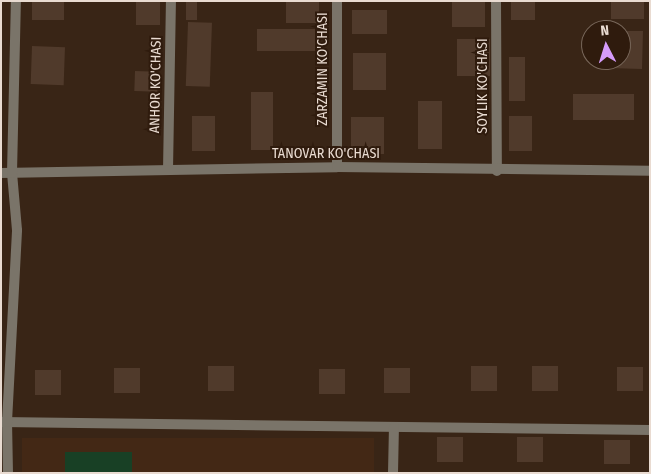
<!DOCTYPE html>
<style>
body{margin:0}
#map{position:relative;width:651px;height:474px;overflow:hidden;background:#392516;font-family:"Fira Sans Condensed",sans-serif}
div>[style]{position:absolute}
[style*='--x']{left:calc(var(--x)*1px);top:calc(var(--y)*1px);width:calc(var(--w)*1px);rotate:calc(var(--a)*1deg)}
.built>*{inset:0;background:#432815;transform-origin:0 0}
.green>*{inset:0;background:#184025;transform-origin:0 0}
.building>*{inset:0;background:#503a2b;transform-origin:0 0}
.street>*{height:10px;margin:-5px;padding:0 5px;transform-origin:5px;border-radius:5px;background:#7a7469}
span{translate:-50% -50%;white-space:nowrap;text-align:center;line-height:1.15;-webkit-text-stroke:4px #2f1b0d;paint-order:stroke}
.street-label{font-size:14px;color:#e9dbd1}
.frame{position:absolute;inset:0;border:2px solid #e9dbd1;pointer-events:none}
.north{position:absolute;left:581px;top:20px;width:50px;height:50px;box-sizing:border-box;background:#2f1b0d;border:1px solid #79685b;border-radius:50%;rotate:355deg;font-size:14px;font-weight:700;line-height:20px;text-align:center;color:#e9dbd1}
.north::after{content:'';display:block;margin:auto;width:18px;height:22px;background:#d59bfa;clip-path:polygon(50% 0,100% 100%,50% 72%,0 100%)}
</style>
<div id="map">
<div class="built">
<i style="left:22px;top:438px;width:352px;height:35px"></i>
</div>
<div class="green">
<i style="left:65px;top:452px;width:67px;height:21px"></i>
</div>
<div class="building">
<i style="left:32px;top:1px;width:32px;height:19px"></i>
<i style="left:136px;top:1px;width:24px;height:24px"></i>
<i style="left:186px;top:1px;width:11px;height:19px"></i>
<i style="left:286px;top:1px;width:33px;height:22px"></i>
<i style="left:452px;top:1px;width:33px;height:26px"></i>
<i style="left:511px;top:1px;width:24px;height:19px"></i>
<i style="left:611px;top:1px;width:33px;height:18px"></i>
<i style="left:352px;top:10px;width:35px;height:24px"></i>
<i style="left:188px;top:22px;width:24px;height:64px;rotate:2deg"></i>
<i style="left:257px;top:29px;width:58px;height:22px"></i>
<i style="clip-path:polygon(621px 31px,643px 31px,642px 69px,609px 68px,609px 60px,621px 60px)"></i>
<i style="left:457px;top:39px;width:33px;height:37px"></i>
<i style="left:32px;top:46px;width:33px;height:38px;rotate:2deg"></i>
<i style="left:353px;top:53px;width:33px;height:37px"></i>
<i style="left:509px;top:57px;width:16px;height:44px"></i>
<i style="left:135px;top:71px;width:23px;height:20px;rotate:2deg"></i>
<i style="left:251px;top:92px;width:22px;height:58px"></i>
<i style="left:573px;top:94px;width:61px;height:26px"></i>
<i style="left:418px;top:101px;width:24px;height:48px"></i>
<i style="left:192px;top:116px;width:23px;height:35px"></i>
<i style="left:509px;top:116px;width:23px;height:35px"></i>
<i style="left:351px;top:117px;width:33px;height:37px"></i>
<i style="left:208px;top:366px;width:26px;height:25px"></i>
<i style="left:471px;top:366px;width:26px;height:25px"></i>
<i style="left:532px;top:366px;width:26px;height:25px"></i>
<i style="left:617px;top:367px;width:26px;height:24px"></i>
<i style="left:114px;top:368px;width:26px;height:25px"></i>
<i style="left:384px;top:368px;width:26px;height:25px"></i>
<i style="left:319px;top:369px;width:26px;height:25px"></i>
<i style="left:35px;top:370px;width:26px;height:25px"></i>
<i style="left:437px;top:437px;width:26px;height:25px"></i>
<i style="left:517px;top:437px;width:26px;height:25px"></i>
<i style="left:604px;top:440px;width:26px;height:24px"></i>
</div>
<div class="street">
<i style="--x:496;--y:1;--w:170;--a:89.7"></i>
<i style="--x:337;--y:167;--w:166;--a:-90"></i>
<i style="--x:168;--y:170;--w:169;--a:-89"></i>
<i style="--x:1;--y:173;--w:336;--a:-1"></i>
<i style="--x:337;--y:167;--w:313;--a:0.7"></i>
<i style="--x:1;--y:422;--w:649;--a:0.71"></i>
<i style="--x:8;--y:473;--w:51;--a:-91.1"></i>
<i style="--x:7;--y:422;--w:192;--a:-87"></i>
<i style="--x:17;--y:230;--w:57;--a:-95"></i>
<i style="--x:12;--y:173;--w:172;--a:-88.7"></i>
<i style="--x:393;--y:473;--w:46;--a:-88.8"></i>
</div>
<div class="street-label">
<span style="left:323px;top:69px;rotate:-90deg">ZARZAMIN KO'CHASI</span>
<span style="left:156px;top:85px;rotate:-89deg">ANHOR KO'CHASI</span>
<span style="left:483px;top:86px;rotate:-90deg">SOYLIK KO'CHASI</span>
<span style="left:326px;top:154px">TANOVAR KO'CHASI</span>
</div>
<div class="frame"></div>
<div class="north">N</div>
</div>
